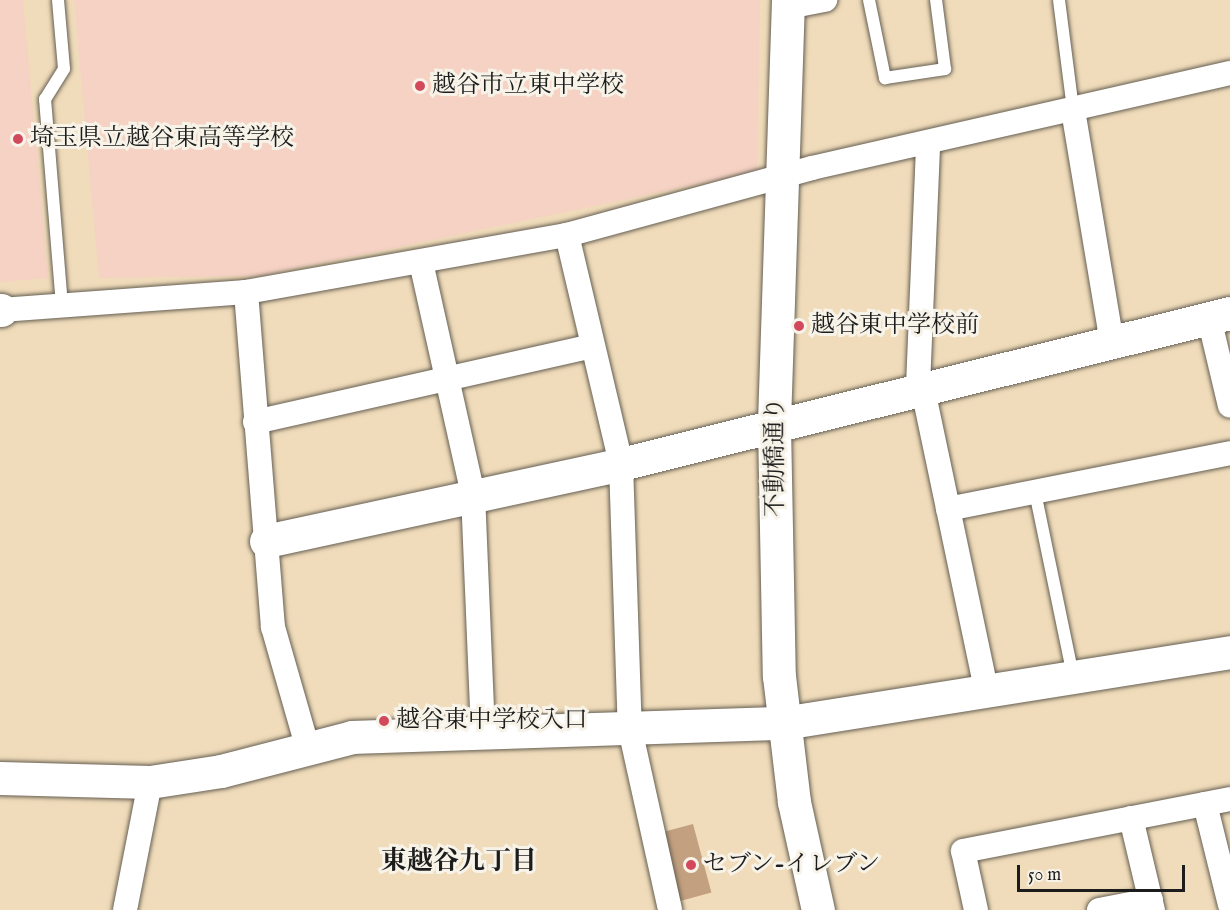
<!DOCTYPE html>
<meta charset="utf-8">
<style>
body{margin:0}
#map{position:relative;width:1230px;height:910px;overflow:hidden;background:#f0dcba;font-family:"IM FELL English","Noto Serif JP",serif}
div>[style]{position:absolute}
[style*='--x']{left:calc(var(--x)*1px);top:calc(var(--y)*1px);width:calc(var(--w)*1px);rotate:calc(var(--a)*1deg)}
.built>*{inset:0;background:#f5d2c3}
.building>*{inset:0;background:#c3a07f;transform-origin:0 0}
.roads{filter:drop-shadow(0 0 2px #665f53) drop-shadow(0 0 2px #665f53)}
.lane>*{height:12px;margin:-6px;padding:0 6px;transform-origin:6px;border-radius:6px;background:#fff}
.street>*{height:24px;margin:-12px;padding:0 12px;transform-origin:12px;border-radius:12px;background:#fff}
.secondary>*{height:33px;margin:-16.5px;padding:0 16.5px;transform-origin:16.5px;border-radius:16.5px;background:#fff}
.dots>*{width:16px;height:16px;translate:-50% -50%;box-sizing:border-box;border:3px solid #f7f3e8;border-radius:50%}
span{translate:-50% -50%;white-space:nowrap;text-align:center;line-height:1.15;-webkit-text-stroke:6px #f7f3e8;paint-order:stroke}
.poi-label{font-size:24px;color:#1c1c1c}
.left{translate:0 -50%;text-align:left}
.street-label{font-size:24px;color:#1c1c1c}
.neighbourhood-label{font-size:26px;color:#1c1c1c;font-weight:700}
.scale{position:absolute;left:1017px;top:865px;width:168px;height:27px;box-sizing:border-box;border:3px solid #1c1c1c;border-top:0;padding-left:8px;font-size:18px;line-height:21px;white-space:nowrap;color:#1c1c1c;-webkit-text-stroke:4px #f7f3e8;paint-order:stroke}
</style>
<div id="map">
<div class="built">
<i style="clip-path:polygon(0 0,23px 0,48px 278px,0 282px)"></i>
<i style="clip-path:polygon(74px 0,760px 0,757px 172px,260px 276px,99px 278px)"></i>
</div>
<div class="building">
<i style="left:693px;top:824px;width:71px;height:35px;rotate:75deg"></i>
</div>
<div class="roads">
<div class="lane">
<i style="--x:58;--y:0;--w:69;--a:85"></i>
<i style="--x:64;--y:69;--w:36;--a:122"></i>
<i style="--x:45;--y:99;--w:206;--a:85.3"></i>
<i style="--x:869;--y:0;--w:80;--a:78.4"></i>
<i style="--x:885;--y:78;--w:61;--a:-8.5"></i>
<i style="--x:945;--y:69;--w:70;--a:-97.4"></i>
<i style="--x:1059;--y:0;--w:111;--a:82.7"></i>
<i style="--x:1035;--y:492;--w:187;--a:78.3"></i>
</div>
<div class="street">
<i style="--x:788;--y:7;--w:38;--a:-11"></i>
<i style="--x:1073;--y:110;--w:235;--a:80.5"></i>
<i style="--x:567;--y:235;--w:235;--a:76.7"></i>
<i style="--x:621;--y:464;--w:265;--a:88.1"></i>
<i style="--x:630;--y:729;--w:185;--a:77.5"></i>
<i style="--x:421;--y:262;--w:238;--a:77.4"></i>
<i style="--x:473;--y:494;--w:237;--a:87.6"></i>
<i style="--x:246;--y:292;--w:336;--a:85.4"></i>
<i style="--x:273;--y:627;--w:127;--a:74"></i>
<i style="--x:1;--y:310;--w:246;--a:-4.2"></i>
<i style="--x:246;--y:292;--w:326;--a:-10.1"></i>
<i style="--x:567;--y:235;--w:254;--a:-15.3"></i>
<i style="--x:812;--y:168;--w:429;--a:-12.8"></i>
<i style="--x:1209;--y:318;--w:90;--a:76.6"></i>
<i style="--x:922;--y:385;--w:312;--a:78.1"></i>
<i style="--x:918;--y:386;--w:242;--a:-87.6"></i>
<i style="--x:255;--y:422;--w:346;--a:-12.7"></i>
<i style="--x:948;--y:509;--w:288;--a:-11.2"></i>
<i style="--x:1205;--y:804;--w:104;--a:76.1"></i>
<i style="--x:1131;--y:818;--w:95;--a:76.6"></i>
<i style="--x:125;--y:910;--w:130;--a:-78.9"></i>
<i style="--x:976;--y:910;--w:60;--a:-102.4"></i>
<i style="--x:963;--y:851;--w:272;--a:-11"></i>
<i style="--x:1099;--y:910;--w:53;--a:-10.9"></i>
</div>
<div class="secondary">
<i style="--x:788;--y:0;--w:425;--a:91.9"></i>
<i style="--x:774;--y:425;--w:251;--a:88.9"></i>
<i style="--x:779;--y:676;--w:127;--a:83.2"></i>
<i style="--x:794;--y:802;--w:111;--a:77.5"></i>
<i style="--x:0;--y:310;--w:1;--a:0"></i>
<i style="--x:266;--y:541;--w:363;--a:-12.2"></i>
<i style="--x:621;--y:464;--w:627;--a:-13.93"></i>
<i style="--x:0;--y:778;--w:150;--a:1.5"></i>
<i style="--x:150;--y:782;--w:72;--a:-8.8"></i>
<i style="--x:221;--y:771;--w:135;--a:-14.5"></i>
<i style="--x:352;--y:737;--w:431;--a:-1.9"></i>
<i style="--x:783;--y:723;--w:453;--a:-9"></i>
</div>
</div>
<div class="dots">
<i style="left:420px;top:86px;background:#d1495b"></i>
<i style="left:18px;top:139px;background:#d1495b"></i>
<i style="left:799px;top:326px;background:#d1495b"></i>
<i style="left:384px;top:721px;background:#d1495b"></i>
<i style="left:691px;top:865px;background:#d1495b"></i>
</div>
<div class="poi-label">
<span class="left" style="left:432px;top:86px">越谷市立東中学校</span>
<span class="left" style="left:30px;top:139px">埼玉県立越谷東高等学校</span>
<span class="left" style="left:811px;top:326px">越谷東中学校前</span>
<span class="left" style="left:396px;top:721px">越谷東中学校入口</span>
<span class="left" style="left:703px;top:865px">セブン-イレブン</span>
</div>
<div class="street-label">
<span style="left:776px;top:457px;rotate:-90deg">不動橋通り</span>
</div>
<div class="neighbourhood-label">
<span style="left:459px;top:862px">東越谷九丁目</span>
</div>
<div class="scale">50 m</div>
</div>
